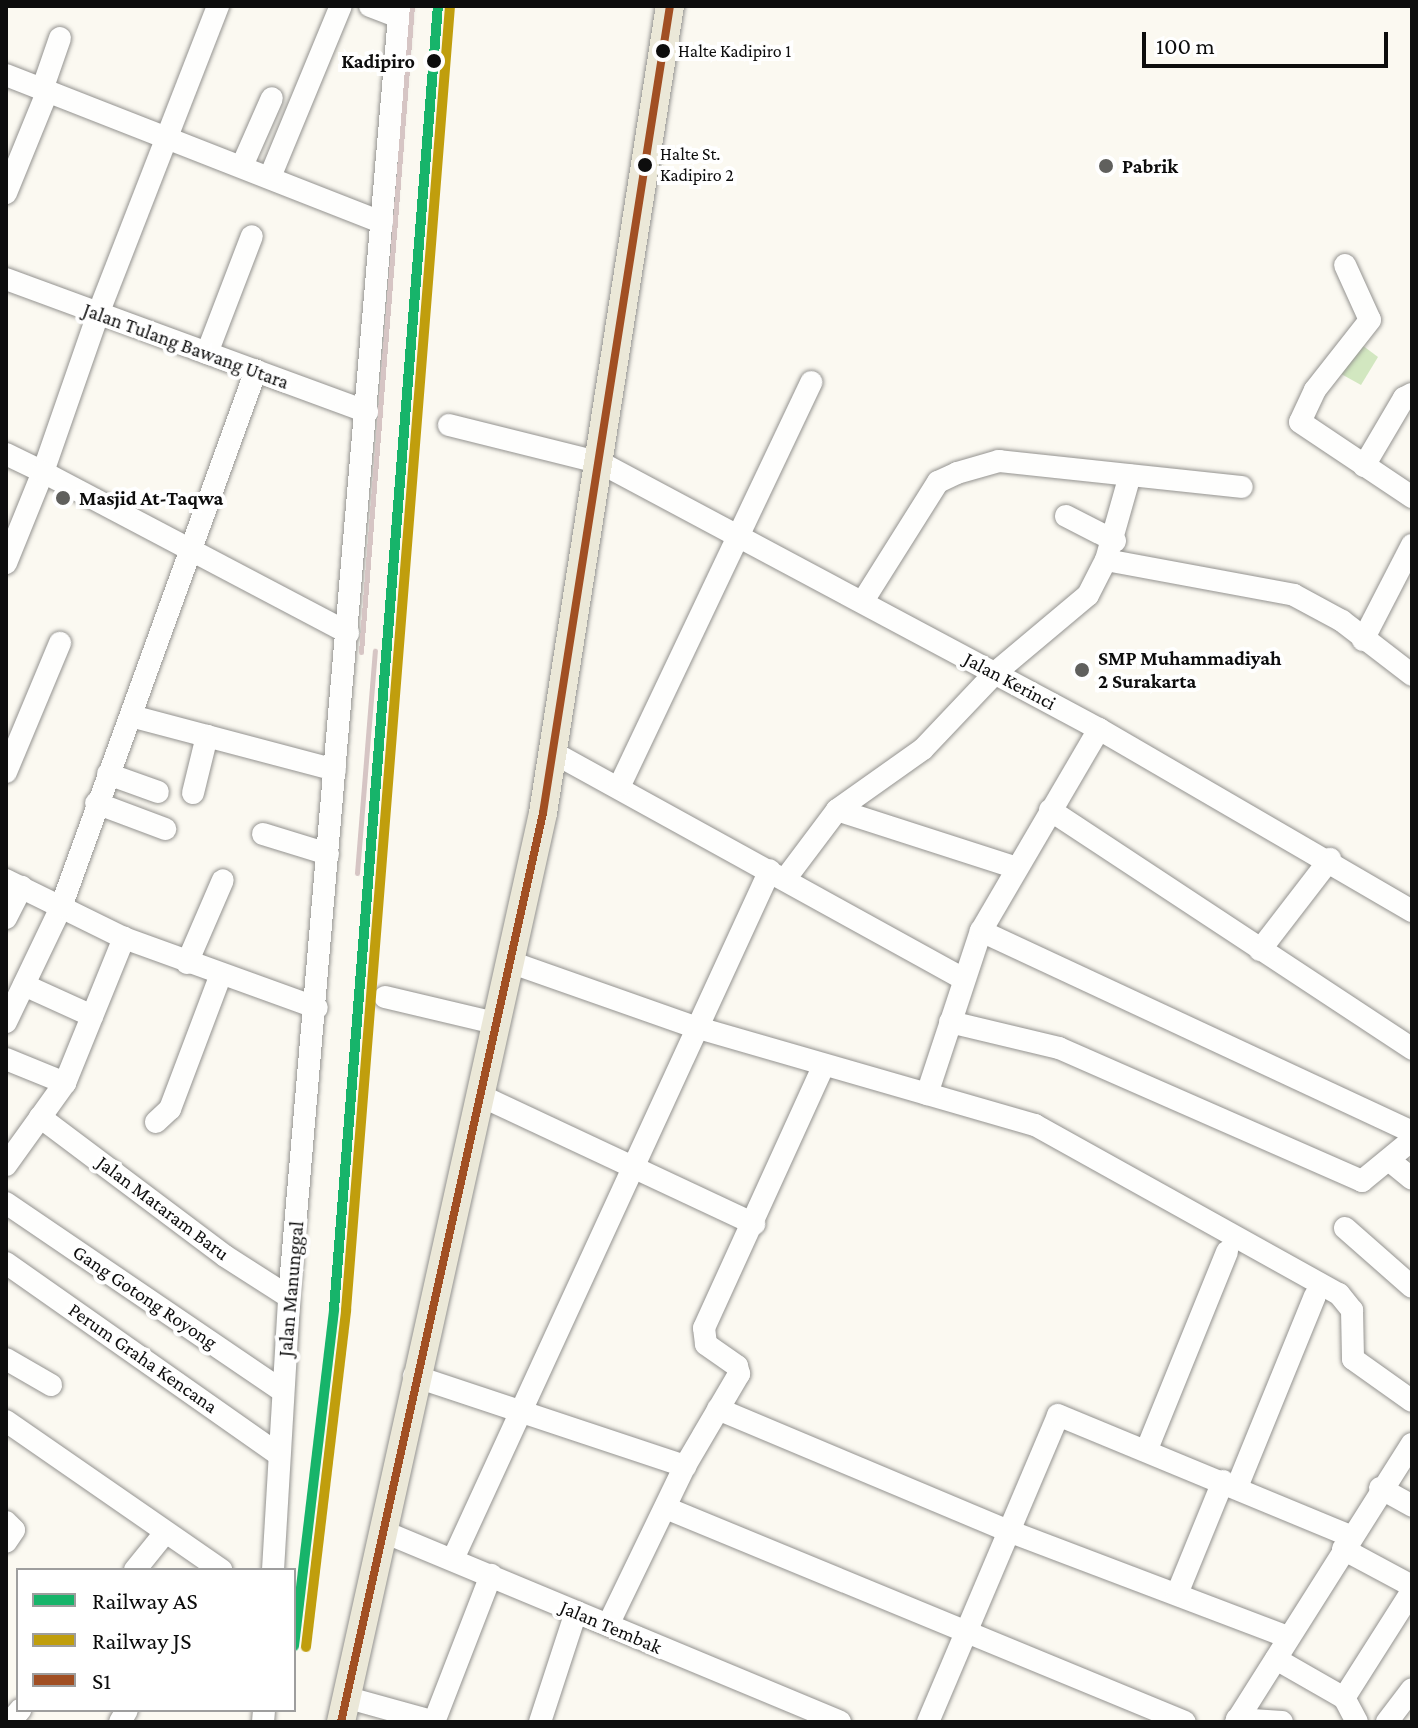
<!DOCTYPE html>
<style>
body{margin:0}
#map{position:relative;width:1418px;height:1728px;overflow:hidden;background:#fbf9f1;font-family:"Crimson Pro",serif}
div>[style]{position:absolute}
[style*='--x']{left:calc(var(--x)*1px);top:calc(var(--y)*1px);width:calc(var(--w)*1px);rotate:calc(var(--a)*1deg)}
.forest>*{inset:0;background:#d2e7c0}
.roads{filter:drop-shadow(0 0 2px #949390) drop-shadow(0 0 2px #949390)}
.minor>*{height:22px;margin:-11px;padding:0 11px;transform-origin:11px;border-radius:11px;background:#fefefd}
.major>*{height:28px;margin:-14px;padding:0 14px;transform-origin:14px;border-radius:14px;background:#ebe8d8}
.rail>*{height:5px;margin:-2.5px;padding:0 2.5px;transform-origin:2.5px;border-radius:2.5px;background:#d6c5c4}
.bus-1>*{height:8px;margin:-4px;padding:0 4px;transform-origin:4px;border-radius:4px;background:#a14f23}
.rail-1>*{height:10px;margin:-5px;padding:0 5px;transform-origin:5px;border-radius:5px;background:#17b46a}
.rail-2>*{height:10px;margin:-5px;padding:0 5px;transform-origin:5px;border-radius:5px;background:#c09e0d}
.dots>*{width:22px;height:22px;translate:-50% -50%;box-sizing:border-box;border:4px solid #fff;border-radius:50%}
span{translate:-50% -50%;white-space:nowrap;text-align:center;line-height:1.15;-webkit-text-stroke:8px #fff;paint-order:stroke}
.bus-label{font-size:18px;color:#0d0d0d}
.left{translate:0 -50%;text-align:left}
.stop-label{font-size:20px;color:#0d0d0d;font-weight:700}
.right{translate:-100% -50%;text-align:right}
.poi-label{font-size:20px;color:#0d0d0d;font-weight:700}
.street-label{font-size:20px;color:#0d0d0d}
.frame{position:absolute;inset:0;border:8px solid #0d0d0d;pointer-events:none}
.legend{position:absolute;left:16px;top:1568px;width:280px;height:144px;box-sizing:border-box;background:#fff;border:2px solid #9e9e9e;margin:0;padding:10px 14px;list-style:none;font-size:24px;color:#0d0d0d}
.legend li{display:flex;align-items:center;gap:16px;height:40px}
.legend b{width:40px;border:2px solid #9e9e9e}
.scale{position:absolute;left:1142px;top:32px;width:246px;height:36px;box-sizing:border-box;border:4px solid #0d0d0d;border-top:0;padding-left:10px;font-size:24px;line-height:28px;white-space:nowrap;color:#0d0d0d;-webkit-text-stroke:6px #fff;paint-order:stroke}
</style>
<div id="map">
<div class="forest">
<i style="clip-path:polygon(1358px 342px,1378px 357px,1361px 385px,1334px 370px)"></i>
</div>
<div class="roads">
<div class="minor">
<i style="--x:370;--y:6;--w:31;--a:21"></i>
<i style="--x:6;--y:75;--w:404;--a:21.4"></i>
<i style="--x:42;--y:90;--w:55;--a:-70.9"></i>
<i style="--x:242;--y:166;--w:74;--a:-66.2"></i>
<i style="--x:270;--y:177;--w:185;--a:-67.5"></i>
<i style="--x:6;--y:193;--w:106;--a:-67.8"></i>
<i style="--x:1345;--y:265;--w:60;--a:65.6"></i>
<i style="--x:1370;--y:320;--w:89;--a:128.2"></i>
<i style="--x:1315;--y:390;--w:35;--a:115"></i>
<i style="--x:1300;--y:422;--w:135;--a:33.8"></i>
<i style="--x:6;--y:279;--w:385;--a:20.2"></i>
<i style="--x:207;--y:353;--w:125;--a:-69"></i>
<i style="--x:449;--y:425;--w:157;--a:14"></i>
<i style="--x:601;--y:463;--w:565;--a:28.11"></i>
<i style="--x:1099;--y:729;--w:362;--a:30.2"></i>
<i style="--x:6;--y:454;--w:41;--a:25.9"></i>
<i style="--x:43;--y:472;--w:167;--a:-70.8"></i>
<i style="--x:98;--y:314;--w:331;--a:-68.7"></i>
<i style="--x:1364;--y:466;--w:79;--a:-59.5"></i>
<i style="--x:1404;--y:398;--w:9;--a:-27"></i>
<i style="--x:1066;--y:516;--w:55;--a:27"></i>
<i style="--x:1106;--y:560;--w:88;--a:-74.2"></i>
<i style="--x:6;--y:563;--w:98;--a:-67.9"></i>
<i style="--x:43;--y:472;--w:345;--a:27.8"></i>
<i style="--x:863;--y:601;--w:141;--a:-57.8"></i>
<i style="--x:938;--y:482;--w:21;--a:-25"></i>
<i style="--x:957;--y:473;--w:44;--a:-15.9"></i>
<i style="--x:999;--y:461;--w:244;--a:6.1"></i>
<i style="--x:1363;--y:640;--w:107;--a:-62.7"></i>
<i style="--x:131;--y:716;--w:211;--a:14.8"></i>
<i style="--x:554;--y:753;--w:468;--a:28.9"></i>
<i style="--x:6;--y:772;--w:140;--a:-67.3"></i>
<i style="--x:108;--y:774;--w:53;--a:19.8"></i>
<i style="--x:620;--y:785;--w:446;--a:-64.6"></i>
<i style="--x:193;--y:793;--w:59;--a:-76.2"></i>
<i style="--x:96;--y:803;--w:74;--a:20.6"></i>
<i style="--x:837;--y:810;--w:189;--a:17.9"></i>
<i style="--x:1050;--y:810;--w:434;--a:33.4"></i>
<i style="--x:263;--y:834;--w:68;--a:17.1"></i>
<i style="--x:786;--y:878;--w:85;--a:-53.1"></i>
<i style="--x:837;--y:810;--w:105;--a:-35.3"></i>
<i style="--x:923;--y:749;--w:105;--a:-46.5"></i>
<i style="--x:995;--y:673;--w:121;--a:-40"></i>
<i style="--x:1088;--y:595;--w:39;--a:-63"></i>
<i style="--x:1106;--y:560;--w:191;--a:10.5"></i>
<i style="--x:1294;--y:595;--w:55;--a:28.4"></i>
<i style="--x:1342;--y:621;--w:88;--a:37.6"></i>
<i style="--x:6;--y:880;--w:131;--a:26.2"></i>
<i style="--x:124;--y:938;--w:205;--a:19.9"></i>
<i style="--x:6;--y:918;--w:35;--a:-63"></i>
<i style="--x:981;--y:931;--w:476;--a:25"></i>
<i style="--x:1260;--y:950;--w:115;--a:-52.4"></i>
<i style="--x:510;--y:962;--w:196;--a:19.4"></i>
<i style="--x:695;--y:1027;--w:354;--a:16.1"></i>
<i style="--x:1035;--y:1125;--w:348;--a:29.1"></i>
<i style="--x:1339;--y:1294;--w:21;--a:51"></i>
<i style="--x:1352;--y:1310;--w:49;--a:88.8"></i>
<i style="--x:1353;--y:1359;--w:72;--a:35.4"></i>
<i style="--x:187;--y:963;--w:90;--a:-66.6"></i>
<i style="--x:24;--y:985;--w:75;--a:24.5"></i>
<i style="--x:385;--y:997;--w:113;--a:13.3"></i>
<i style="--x:6;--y:1022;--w:127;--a:-64.4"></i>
<i style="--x:61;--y:907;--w:571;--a:-70.04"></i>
<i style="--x:950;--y:1022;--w:112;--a:13.4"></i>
<i style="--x:1059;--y:1048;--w:331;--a:23.7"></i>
<i style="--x:1362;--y:1181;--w:65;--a:-39.4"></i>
<i style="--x:6;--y:1059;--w:64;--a:22.1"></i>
<i style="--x:927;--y:1094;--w:172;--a:-71.7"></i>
<i style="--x:981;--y:931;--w:234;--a:-59.7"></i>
<i style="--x:479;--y:1095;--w:304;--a:25.1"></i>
<i style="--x:40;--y:1117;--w:231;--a:36.9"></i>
<i style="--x:225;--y:1256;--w:76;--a:32.6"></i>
<i style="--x:156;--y:1122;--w:19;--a:-43"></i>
<i style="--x:170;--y:1109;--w:141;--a:-69.3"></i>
<i style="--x:1390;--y:1161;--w:28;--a:39"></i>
<i style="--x:6;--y:1165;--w:101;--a:-54.3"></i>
<i style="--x:65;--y:1083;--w:157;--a:-67.9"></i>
<i style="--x:6;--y:1203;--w:335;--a:34.2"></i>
<i style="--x:1345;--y:1228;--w:89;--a:41.4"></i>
<i style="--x:6;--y:1263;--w:334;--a:35.1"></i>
<i style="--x:6;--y:1359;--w:52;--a:30"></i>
<i style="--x:414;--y:1376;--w:286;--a:18.4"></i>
<i style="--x:718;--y:1409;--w:312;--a:22.8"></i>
<i style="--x:1006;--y:1530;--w:301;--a:20.8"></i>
<i style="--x:6;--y:1421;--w:262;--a:34.7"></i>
<i style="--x:1147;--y:1449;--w:213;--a:-67.9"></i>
<i style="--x:1237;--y:1487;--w:206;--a:-67.8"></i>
<i style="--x:1380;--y:1488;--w:37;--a:29"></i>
<i style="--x:666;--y:1508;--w:561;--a:22.41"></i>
<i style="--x:6;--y:1522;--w:11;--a:45"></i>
<i style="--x:14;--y:1530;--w:14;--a:124"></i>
<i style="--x:382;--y:1531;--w:496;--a:22.6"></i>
<i style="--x:1343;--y:1549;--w:78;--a:28.2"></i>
<i style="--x:453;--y:1559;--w:758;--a:-65.29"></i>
<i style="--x:135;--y:1570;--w:48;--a:-51"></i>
<i style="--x:273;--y:1570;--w:273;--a:-86.6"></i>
<i style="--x:289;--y:1297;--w:1296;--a:-85.09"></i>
<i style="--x:1177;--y:1594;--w:122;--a:-67.8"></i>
<i style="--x:608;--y:1625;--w:177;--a:-64.2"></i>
<i style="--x:685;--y:1466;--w:107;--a:-59.6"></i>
<i style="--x:739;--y:1374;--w:8;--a:-104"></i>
<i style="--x:737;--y:1366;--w:38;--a:-145"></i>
<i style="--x:706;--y:1344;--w:16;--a:-97"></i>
<i style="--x:704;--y:1328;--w:289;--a:-65.5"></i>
<i style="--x:1276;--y:1659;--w:78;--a:29.8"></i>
<i style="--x:345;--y:1697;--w:93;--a:15.5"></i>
<i style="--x:1237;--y:1719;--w:45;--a:3.8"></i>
<i style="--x:10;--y:1722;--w:16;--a:-50"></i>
<i style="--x:120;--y:1722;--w:14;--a:-60"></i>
<i style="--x:263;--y:1722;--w:12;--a:-85"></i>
<i style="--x:434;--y:1722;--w:158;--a:-68.8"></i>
<i style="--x:540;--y:1722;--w:116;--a:-71.9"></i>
<i style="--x:928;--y:1722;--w:333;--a:-67"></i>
<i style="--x:1058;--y:1415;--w:316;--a:22.5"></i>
<i style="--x:1236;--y:1722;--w:329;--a:-57.7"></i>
<i style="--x:1357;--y:1722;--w:27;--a:-118"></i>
<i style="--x:1344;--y:1698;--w:127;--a:-57.6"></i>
<i style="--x:1387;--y:1722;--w:41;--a:-52.9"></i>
</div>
<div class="major">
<i style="--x:341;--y:1722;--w:931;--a:-77.47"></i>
<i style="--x:543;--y:813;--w:817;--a:-81.06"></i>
</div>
</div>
<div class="rail">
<i style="--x:361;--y:652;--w:648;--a:-85.49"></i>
<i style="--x:357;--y:873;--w:223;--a:-85.4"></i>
</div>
<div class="bus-1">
<i style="--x:341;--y:1722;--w:931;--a:-77.47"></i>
<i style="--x:543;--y:813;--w:817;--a:-81.06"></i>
</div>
<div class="rail-1">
<i style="--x:294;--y:1646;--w:339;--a:-83.2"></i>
<i style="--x:334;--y:1309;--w:1307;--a:-85.44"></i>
</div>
<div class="rail-2">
<i style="--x:306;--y:1647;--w:339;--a:-83.2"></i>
<i style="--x:346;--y:1310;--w:1307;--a:-85.44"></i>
</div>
<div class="dots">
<i style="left:663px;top:51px;background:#0d0d0d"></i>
<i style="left:434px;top:61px;background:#0d0d0d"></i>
<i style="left:645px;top:165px;background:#0d0d0d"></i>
<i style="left:1106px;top:166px;background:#60605d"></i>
<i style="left:63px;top:498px;background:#60605d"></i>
<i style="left:1082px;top:670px;background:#60605d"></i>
</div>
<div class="bus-label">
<span class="left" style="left:678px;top:51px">Halte Kadipiro 1</span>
<span class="left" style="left:660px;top:165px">Halte St.<br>Kadipiro 2</span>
</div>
<div class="stop-label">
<span class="right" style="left:415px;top:61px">Kadipiro</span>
</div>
<div class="poi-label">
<span class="left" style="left:1122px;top:166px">Pabrik</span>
<span class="left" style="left:79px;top:498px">Masjid At-Taqwa</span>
<span class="left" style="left:1098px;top:670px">SMP Muhammadiyah<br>2 Surakarta</span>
</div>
<div class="street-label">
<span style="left:186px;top:346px;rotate:20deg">Jalan Tulang Bawang Utara</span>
<span style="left:1010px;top:681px;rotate:28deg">Jalan Kerinci</span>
<span style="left:163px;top:1208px;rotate:37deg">Jalan Mataram Baru</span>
<span style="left:291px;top:1289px;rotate:-85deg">Jalan Manunggal</span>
<span style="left:145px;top:1297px;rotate:34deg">Gang Gotong Royong</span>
<span style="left:143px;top:1358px;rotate:35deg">Perum Graha Kencana</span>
<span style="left:611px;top:1627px;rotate:23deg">Jalan Tembak</span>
</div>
<div class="frame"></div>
<ul class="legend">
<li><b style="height:10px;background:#17b46a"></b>Railway AS</li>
<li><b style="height:10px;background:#c09e0d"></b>Railway JS</li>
<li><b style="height:10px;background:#a14f23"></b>S1</li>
</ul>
<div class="scale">100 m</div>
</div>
